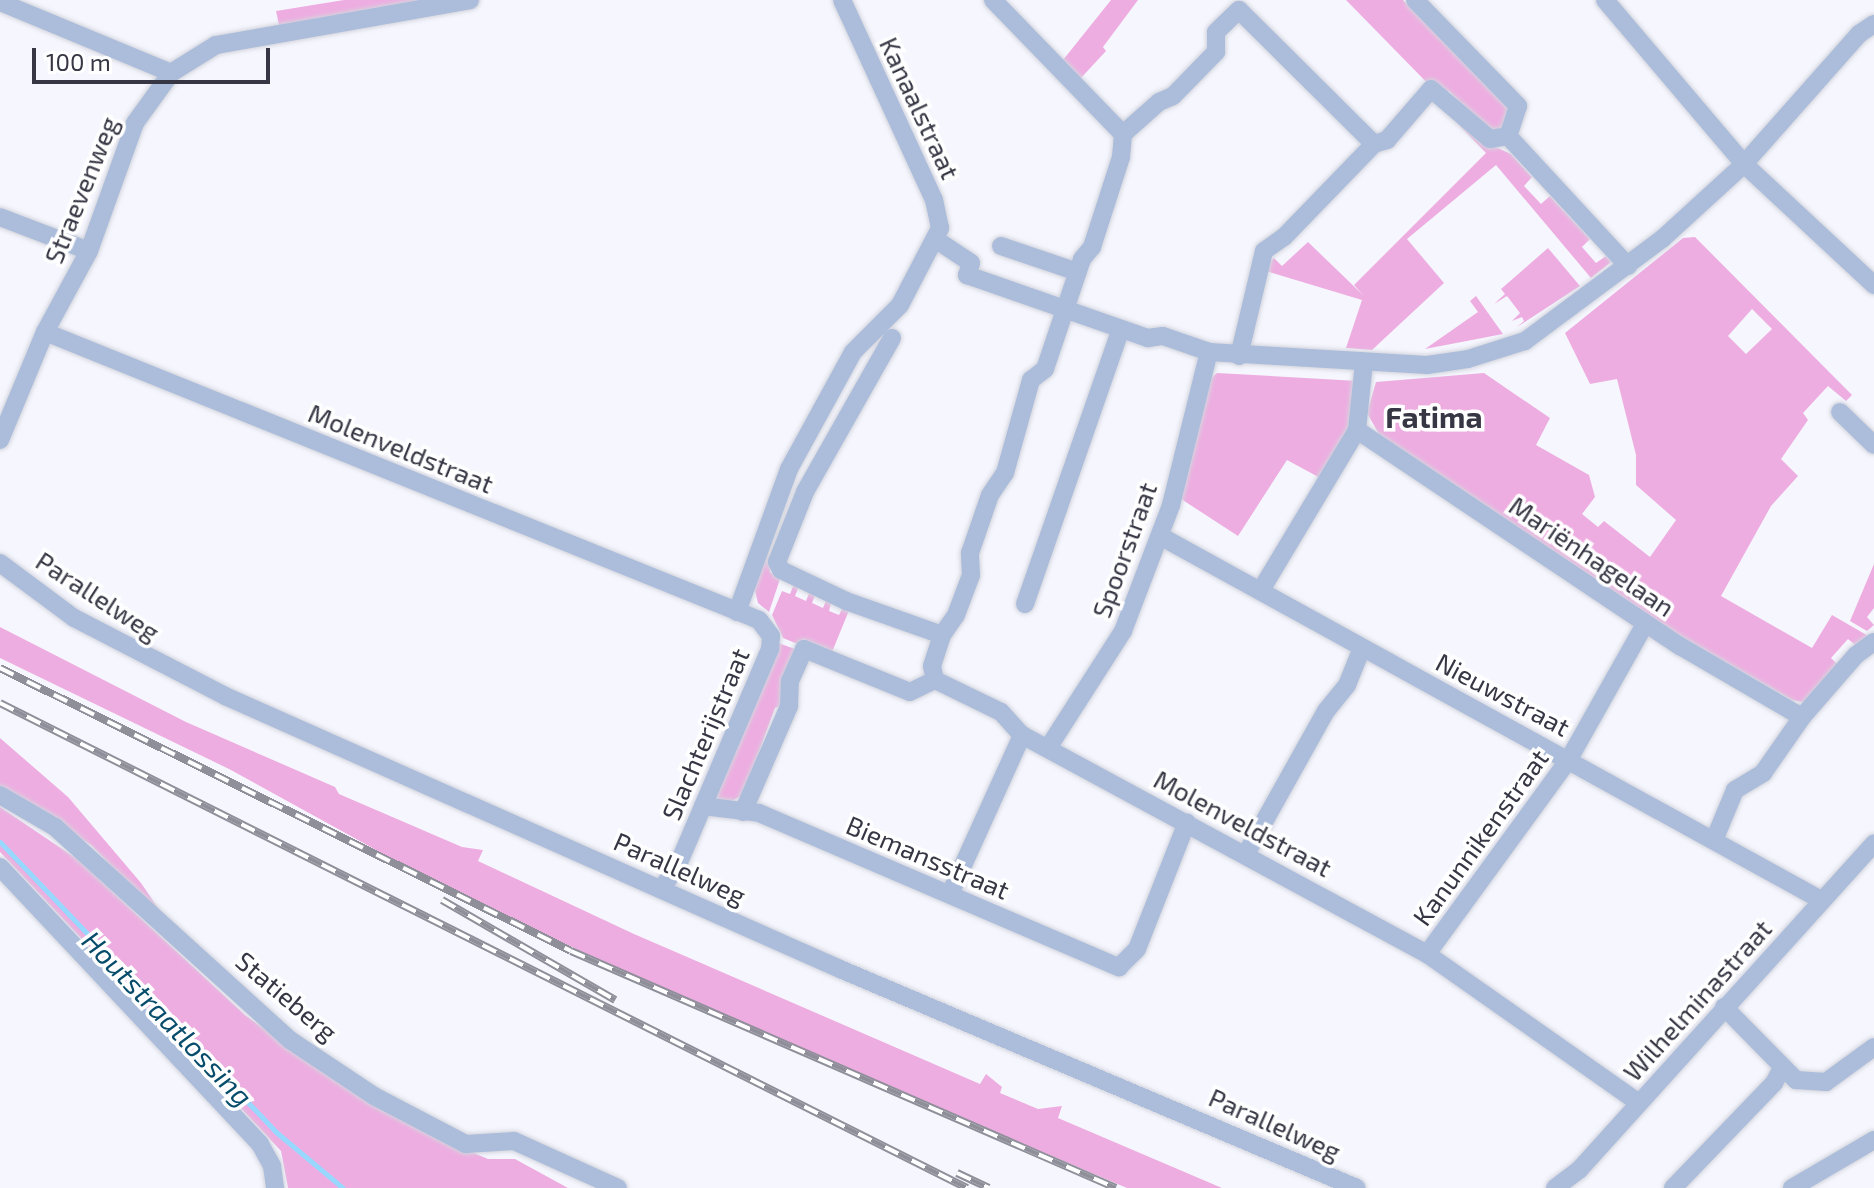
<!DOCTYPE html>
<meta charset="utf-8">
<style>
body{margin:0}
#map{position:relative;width:1874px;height:1188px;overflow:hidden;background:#f6f7fe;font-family:"Exo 2",sans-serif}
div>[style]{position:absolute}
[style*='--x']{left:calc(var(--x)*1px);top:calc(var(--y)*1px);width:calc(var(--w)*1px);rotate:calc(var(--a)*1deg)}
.green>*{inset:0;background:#eeade1}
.stream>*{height:5px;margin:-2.5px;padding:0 2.5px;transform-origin:2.5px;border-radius:2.5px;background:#98d8fe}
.roads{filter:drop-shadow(0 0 2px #d3d4dd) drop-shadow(0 0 2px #d3d4dd)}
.minor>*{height:18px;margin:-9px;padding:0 9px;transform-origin:9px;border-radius:9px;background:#abbddb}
.rail>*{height:8px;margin-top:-4px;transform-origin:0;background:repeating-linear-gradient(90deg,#fff 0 15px,#8f8f9a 0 30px);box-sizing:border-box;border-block:2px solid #8f8f9a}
span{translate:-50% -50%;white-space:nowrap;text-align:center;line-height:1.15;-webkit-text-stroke:7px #fff;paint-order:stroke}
.street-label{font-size:26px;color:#363644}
.water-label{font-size:28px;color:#074c6b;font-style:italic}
.quarter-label{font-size:30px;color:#363644;font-weight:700}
.scale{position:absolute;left:32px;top:48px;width:238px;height:36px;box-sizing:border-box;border:4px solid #363644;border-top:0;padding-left:10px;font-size:24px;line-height:28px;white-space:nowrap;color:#363644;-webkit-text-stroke:6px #fff;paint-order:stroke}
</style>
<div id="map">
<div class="green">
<i style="clip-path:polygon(344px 0,432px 0,279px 25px,276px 11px)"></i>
<i style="clip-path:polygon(1111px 0,1138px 0,1103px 47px,1106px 51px,1080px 79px,1063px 60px)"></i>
<i style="clip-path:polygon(1346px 0,1403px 0,1513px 114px,1507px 132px,1490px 133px,1449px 91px,1440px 96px)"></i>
<i style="clip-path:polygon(1462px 120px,1489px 144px,1511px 154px,1532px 177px,1524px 186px,1541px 204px,1550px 196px,1590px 239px,1582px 247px,1596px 263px,1606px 256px,1611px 262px,1591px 278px,1496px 165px,1407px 239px,1444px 283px,1372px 350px,1346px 348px,1362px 300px,1266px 271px,1268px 264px,1274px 258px,1282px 266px,1308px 242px,1363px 295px,1354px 285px,1486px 153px,1457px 123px)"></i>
<i style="clip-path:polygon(evenodd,1695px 237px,1852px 395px,1846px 401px,1828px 386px,1803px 413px,1808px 420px,1781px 459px,1798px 476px,1771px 506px,1721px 596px,1812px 648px,1832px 615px,1870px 637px,1859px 648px,1848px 639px,1831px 658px,1839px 666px,1807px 703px,1792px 700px,1668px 629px,1380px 436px,1367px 413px,1376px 382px,1484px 373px,1550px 418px,1536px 445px,1589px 475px,1595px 497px,1582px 514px,1598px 527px,1604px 521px,1650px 557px,1676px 520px,1636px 485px,1636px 455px,1617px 379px,1590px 384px,1565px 333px,1683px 238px,1695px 237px,1752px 309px,1772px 329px,1746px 354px,1728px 336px,1752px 309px)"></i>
<i style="clip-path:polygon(1548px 248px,1580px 286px,1517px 327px,1524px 321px,1522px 317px,1512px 321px,1520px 313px,1507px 296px,1494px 304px,1505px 294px,1501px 289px)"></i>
<i style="clip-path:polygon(1476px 296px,1503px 334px,1425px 349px,1478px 312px,1470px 301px)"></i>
<i style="clip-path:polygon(1217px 373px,1358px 381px,1358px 409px,1322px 479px,1287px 460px,1238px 536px,1175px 495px,1210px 379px)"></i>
<i style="clip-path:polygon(766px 554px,772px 556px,770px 572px,780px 579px,769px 612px,758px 603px,754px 587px)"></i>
<i style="clip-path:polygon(1874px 564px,1874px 608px,1867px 617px,1874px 625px,1867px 631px,1850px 621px)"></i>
<i style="clip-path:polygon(794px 584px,799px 586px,795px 596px,806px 601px,810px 591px,816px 593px,812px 603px,823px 608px,827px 598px,832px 600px,829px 611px,839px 615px,844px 605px,850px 608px,832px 652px,803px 639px,800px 645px,783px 638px,772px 615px,782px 591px,790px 594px)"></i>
<i style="clip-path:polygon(0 627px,186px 722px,335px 787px,339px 794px,462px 847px,483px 850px,478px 861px,634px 934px,980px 1084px,986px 1074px,1002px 1087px,1000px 1093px,1038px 1109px,1062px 1106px,1058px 1118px,1222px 1188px,1127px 1188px,672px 995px,418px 873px,229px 769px,0 658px)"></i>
<i style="clip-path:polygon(778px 643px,798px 650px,781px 689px,782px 705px,775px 708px,743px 795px,728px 803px,715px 799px)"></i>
<i style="clip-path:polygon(0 738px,68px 797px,141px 883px,171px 927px,91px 845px,0 786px)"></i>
<i style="clip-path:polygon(0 807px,77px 859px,245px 1015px,328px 1076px,450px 1143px,488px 1159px,515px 1159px,568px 1188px,288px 1188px,281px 1151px,0 852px)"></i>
</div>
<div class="stream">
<i style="--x:0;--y:842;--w:400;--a:46.4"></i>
<i style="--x:276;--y:1132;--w:87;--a:39.9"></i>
</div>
<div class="roads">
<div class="minor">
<i style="--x:993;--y:0;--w:187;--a:45.9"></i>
<i style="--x:1415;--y:0;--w:148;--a:45.8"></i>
<i style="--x:1518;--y:106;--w:32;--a:108"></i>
<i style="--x:1508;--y:136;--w:177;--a:47.3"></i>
<i style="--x:1605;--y:0;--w:215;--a:49.7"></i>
<i style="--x:1744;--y:164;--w:178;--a:42.9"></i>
<i style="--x:0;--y:2;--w:185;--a:22.5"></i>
<i style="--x:0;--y:217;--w:95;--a:20.9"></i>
<i style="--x:935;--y:239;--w:43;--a:33.7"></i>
<i style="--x:971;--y:263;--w:13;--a:108"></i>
<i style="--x:967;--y:275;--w:192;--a:19.2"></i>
<i style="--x:1148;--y:338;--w:15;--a:-8"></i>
<i style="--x:1163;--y:336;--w:49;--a:19.2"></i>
<i style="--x:1209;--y:352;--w:218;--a:3.4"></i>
<i style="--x:1427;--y:365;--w:41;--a:-8.3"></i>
<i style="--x:1468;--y:359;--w:60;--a:-17.5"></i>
<i style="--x:1525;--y:341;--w:171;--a:-36.7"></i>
<i style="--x:1662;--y:239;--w:111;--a:-42.4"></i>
<i style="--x:1744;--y:164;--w:174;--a:-48.5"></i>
<i style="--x:1859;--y:34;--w:18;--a:-34"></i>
<i style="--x:1001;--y:246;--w:81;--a:18.7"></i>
<i style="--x:45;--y:332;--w:770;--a:21.97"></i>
<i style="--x:759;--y:620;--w:20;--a:53"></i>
<i style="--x:771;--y:636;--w:13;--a:94"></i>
<i style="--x:770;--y:649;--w:235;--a:113.1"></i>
<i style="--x:678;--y:865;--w:28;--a:125"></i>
<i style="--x:892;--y:338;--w:177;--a:119.5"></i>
<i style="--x:805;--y:492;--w:75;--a:111.8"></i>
<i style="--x:777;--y:562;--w:9;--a:63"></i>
<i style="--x:781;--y:570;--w:72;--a:25.5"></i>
<i style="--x:846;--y:601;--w:102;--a:19.5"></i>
<i style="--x:1239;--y:356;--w:108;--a:-76.6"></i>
<i style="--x:1264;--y:251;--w:24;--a:-35"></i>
<i style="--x:1284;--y:237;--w:129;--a:-45.9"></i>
<i style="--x:1374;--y:144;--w:14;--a:-17"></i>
<i style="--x:1387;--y:140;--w:67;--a:-49.2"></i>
<i style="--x:1431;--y:89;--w:77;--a:40.3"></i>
<i style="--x:1490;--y:139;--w:18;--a:-9"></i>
<i style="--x:1840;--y:412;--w:47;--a:44.1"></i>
<i style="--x:1357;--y:430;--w:389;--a:33.8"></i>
<i style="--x:1680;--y:646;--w:141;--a:30.2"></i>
<i style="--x:0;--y:440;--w:117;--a:-67.4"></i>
<i style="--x:45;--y:332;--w:92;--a:-61.5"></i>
<i style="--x:89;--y:251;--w:136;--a:-70.2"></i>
<i style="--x:135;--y:123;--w:62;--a:-54.2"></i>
<i style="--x:171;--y:73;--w:53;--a:-31.9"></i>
<i style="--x:216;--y:45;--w:258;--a:-10"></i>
<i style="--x:1160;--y:536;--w:755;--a:28.84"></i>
<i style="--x:0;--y:563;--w:92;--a:36.6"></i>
<i style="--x:74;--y:618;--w:170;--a:27.3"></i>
<i style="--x:225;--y:696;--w:673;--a:23.94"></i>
<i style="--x:840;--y:969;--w:561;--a:22.96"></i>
<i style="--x:1261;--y:590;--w:187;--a:-59"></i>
<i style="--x:1357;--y:430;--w:68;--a:-84.1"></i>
<i style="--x:1025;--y:604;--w:291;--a:-70.8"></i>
<i style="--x:737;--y:612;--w:152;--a:-70"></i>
<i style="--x:789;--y:469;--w:133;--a:-61.3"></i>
<i style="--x:853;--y:352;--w:66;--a:-45"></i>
<i style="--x:900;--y:305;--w:87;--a:-62.5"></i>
<i style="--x:940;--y:228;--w:29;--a:-102"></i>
<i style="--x:934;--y:200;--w:220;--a:-114.7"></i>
<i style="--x:935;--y:680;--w:14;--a:-102"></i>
<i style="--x:932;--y:666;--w:33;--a:-72"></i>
<i style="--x:942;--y:635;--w:24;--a:-55"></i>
<i style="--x:956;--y:615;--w:43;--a:-69.4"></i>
<i style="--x:971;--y:575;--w:22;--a:-93"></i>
<i style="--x:970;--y:553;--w:61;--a:-71"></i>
<i style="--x:990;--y:495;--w:27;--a:-56"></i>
<i style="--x:1005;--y:473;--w:97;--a:-74.4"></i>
<i style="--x:1031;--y:380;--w:18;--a:-38"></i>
<i style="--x:1045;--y:369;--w:116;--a:-71.4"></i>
<i style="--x:1082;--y:259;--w:16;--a:-50"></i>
<i style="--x:1092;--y:247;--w:95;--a:-72.1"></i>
<i style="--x:1121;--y:157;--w:23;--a:-85"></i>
<i style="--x:1123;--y:134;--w:48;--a:-41.6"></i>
<i style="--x:1159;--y:102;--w:15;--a:-23"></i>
<i style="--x:1173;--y:96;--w:62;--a:-45.7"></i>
<i style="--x:1216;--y:52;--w:20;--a:-90"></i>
<i style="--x:1216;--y:32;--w:32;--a:-44"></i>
<i style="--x:1239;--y:10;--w:190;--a:44.8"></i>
<i style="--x:1048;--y:748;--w:139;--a:-57.3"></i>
<i style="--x:1123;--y:631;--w:135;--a:-69.1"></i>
<i style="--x:1171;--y:505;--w:158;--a:-76.1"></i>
<i style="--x:0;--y:795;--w:64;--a:30.2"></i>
<i style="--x:55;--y:827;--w:317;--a:42.2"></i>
<i style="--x:290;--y:1040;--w:101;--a:33.7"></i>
<i style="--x:374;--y:1096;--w:104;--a:27.6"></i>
<i style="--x:466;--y:1144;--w:48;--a:-3.6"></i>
<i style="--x:514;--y:1141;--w:114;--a:24.3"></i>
<i style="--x:703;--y:806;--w:56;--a:7.1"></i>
<i style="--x:759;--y:813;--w:392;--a:23.2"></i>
<i style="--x:1119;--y:967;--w:25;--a:-45"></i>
<i style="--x:1137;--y:949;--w:136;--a:-68.5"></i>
<i style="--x:743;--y:812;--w:116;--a:-66.5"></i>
<i style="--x:789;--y:706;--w:25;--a:-88"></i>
<i style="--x:790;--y:681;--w:35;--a:-66"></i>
<i style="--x:804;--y:649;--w:114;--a:22.1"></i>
<i style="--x:910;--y:692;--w:28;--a:-26"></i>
<i style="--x:935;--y:680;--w:73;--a:25.9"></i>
<i style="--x:1001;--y:712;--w:31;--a:48"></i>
<i style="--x:1022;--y:735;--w:460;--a:28.4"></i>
<i style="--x:1427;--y:954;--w:259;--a:35.1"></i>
<i style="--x:1715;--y:838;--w:52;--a:-67.4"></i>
<i style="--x:1735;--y:790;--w:33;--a:-31"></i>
<i style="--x:1763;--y:773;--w:68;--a:-55.1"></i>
<i style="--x:1802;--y:717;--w:82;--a:-48.9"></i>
<i style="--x:1856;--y:655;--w:22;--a:-36"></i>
<i style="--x:1246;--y:854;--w:164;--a:-60.8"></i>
<i style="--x:1326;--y:711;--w:33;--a:-51"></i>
<i style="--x:1347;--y:685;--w:40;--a:-68"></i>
<i style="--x:0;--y:867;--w:380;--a:46.8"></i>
<i style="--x:260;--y:1144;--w:25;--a:61"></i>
<i style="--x:272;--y:1166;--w:22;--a:82"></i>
<i style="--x:950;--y:894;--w:175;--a:-65.6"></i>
<i style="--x:1427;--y:954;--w:241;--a:-53.9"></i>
<i style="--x:1569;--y:759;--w:155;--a:-60.6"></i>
<i style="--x:1724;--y:1007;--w:103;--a:45.4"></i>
<i style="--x:1796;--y:1080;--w:30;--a:4"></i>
<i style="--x:1826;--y:1082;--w:59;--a:-36.1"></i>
<i style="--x:1555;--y:1188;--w:30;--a:-37"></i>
<i style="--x:1579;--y:1170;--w:440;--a:-47.9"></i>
<i style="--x:1673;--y:1188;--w:146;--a:-46.1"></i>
<i style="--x:1774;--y:1083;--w:17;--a:-62"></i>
<i style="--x:1792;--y:1188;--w:95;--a:-30.3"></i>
</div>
</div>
<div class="rail">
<i style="--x:0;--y:668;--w:637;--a:26.36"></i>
<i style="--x:571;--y:951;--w:594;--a:23.5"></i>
<i style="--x:0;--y:703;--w:1082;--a:26.64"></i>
<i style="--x:442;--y:900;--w:200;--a:30"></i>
<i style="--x:957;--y:1173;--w:35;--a:25"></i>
</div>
<div class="street-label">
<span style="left:920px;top:108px;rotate:65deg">Kanaalstraat</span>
<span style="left:81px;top:190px;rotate:-68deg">Straevenweg</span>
<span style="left:401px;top:448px;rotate:22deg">Molenveldstraat</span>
<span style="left:1124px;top:550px;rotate:-70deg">Spoorstraat</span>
<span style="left:1592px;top:556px;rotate:34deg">Mariënhagelaan</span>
<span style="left:98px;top:596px;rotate:33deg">Parallelweg</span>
<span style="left:1503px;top:694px;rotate:28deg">Nieuwstraat</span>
<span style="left:705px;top:734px;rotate:-67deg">Slachterijstraat</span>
<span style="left:1243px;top:823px;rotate:28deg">Molenveldstraat</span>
<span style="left:1480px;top:837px;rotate:-54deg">Kanunnikenstraat</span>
<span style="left:928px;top:857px;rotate:23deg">Biemansstraat</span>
<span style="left:680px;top:868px;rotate:24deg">Parallelweg</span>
<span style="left:287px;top:996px;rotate:40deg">Statieberg</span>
<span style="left:1697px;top:1000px;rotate:-48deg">Wilhelminastraat</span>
<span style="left:1275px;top:1124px;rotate:24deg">Parallelweg</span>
</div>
<div class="water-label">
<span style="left:168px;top:1018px;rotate:46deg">Houtstraatlossing</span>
</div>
<div class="quarter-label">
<span style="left:1434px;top:416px">Fatima</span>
</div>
<div class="scale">100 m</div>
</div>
